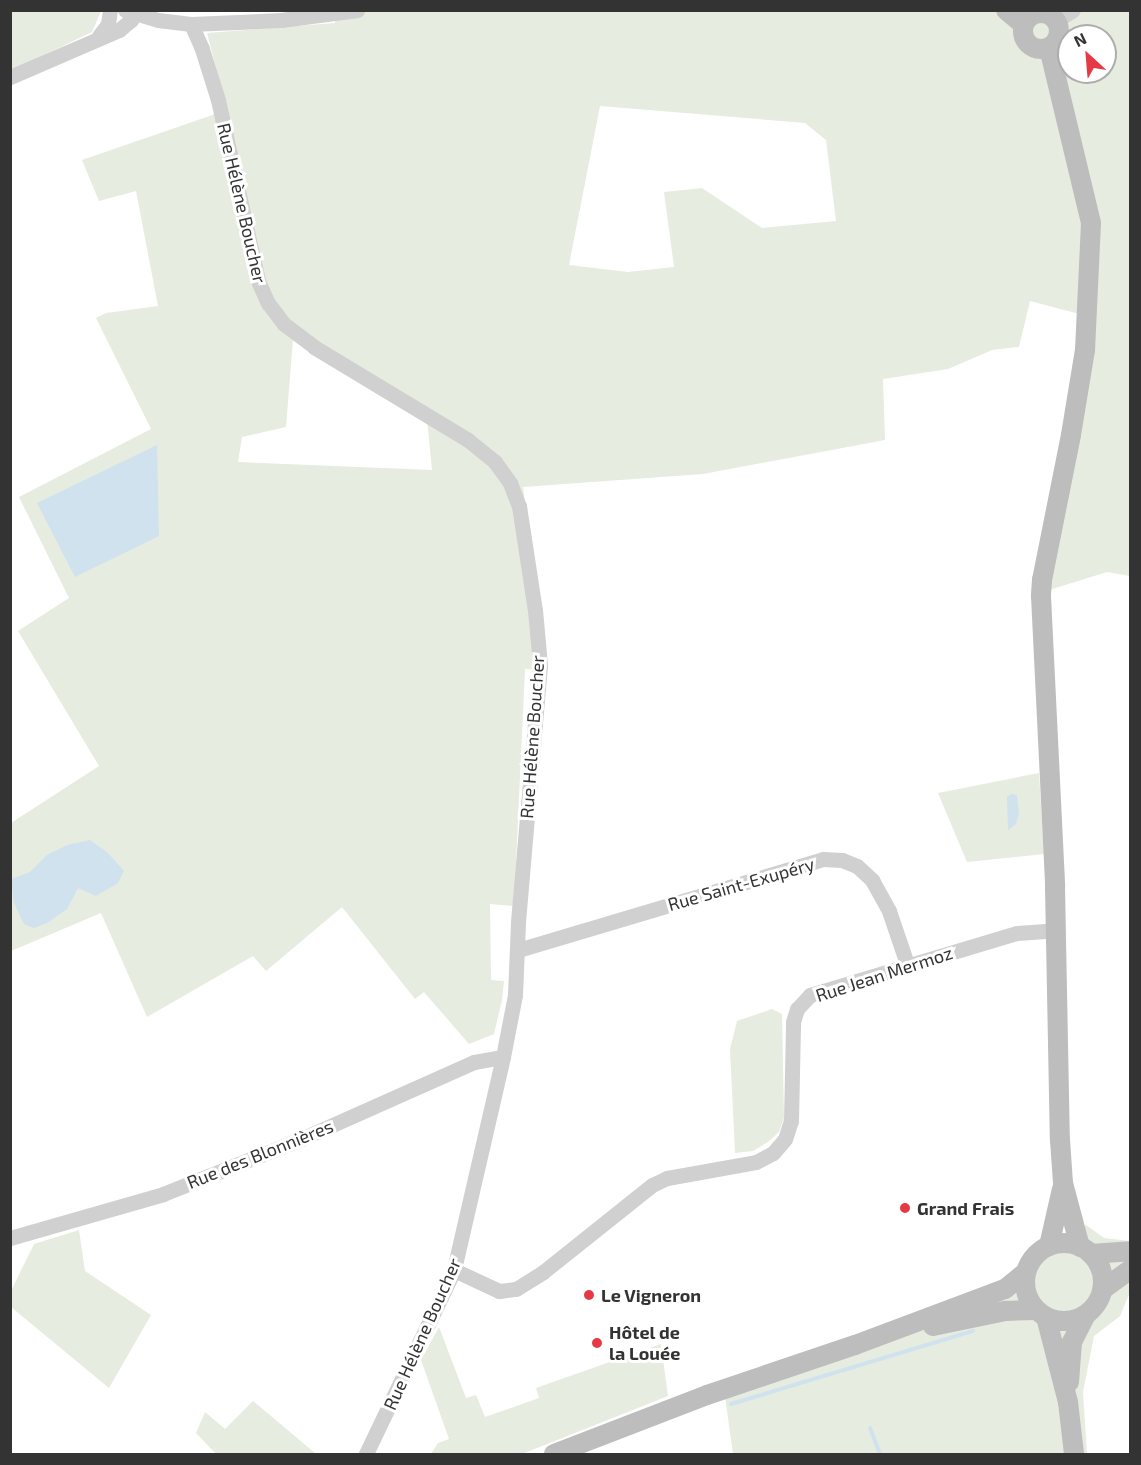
<!DOCTYPE html>
<meta charset="utf-8">
<style>
body{margin:0}
#map{position:relative;width:1141px;height:1465px;overflow:hidden;background:#fff;font-family:"Exo 2",sans-serif}
div>[style]{position:absolute}
[style*='--x']{left:calc(var(--x)*1px);top:calc(var(--y)*1px);width:calc(var(--w)*1px);rotate:calc(var(--a)*1deg)}
.green>*{inset:0;background:#e6ecdf}
.water>*{inset:0;background:#cfe2ee}
.stream>*{height:4px;margin:-2px;padding:0 2px;transform-origin:2px;border-radius:2px;background:#cfe2ee}
.street>*{height:15px;margin:-7.5px;padding:0 7.5px;transform-origin:7.5px;border-radius:7.5px;background:#d0d0d0}
.secondary>*{height:20px;margin:-10px;padding:0 10px;transform-origin:10px;border-radius:10px;background:#bdbdbd}
.secondary>.ring{margin:-10px;padding:0;box-sizing:content-box;background:none;border:20px solid #bdbdbd;border-radius:50%}
.dots>*{width:16px;height:16px;translate:-50% -50%;box-sizing:border-box;border:3px solid #fff;border-radius:50%}
span{translate:-50% -50%;white-space:nowrap;text-align:center;line-height:1.15;-webkit-text-stroke:6px #fff;paint-order:stroke}
.street-label{font-size:18px;color:#333}
.poi-label{font-size:18px;color:#333;font-weight:700}
.left{translate:0 -50%;text-align:left}
.frame{position:absolute;inset:0;border:12px solid #333;pointer-events:none}
.north{position:absolute;left:1057px;top:24px;width:60px;height:60px;box-sizing:border-box;background:#fff;border:2px solid #adadad;border-radius:50%;rotate:334deg;font-size:16px;font-weight:700;line-height:24px;text-align:center;color:#333}
.north::after{content:'';display:block;margin:auto;width:21px;height:27px;background:#e63946;clip-path:polygon(50% 0,100% 100%,50% 72%,0 100%)}
</style>
<div id="map">
<div class="green">
<i style="clip-path:polygon(evenodd,335px 10px,1130px 11px,1130px 576px,1107px 572px,1049px 590px,1091px 317px,1030px 301px,1019px 347px,992px 350px,948px 369px,883px 379px,885px 440px,703px 474px,523px 487px,548px 670px,525px 669px,514px 906px,490px 904px,491px 980px,504px 981px,502px 1000px,494px 1034px,469px 1044px,424px 992px,415px 999px,342px 907px,266px 971px,253px 956px,147px 1017px,101px 913px,11px 951px,11px 823px,99px 766px,18px 631px,69px 598px,19px 497px,151px 429px,96px 318px,106px 313px,158px 306px,136px 191px,99px 201px,82px 160px,227px 110px,207px 33px,335px 23px,335px 10px,1069px 36px,1105px 36px,1105px 72px,1069px 72px,1069px 36px,335px 10px,600px 106px,805px 123px,826px 140px,836px 221px,762px 228px,702px 188px,664px 192px,674px 267px,628px 272px,569px 265px,600px 106px,335px 10px,293px 339px,427px 419px,432px 470px,238px 462px,242px 437px,286px 427px,293px 339px)"></i>
<i style="clip-path:polygon(11px 11px,101px 11px,92px 32px,11px 71px)"></i>
<i style="clip-path:polygon(1039px 773px,1044px 854px,967px 862px,938px 793px)"></i>
<i style="clip-path:polygon(772px 1009px,782px 1014px,784px 1118px,779px 1132px,768px 1142px,753px 1151px,735px 1153px,730px 1049px,737px 1021px)"></i>
<i style="clip-path:polygon(1086px 1225px,1104px 1238px,1130px 1241px,1130px 1292px,1120px 1316px,1094px 1336px,1083px 1392px,1087px 1454px,733px 1454px,723px 1382px,1008px 1285px,1036px 1246px)"></i>
<i style="clip-path:polygon(79px 1230px,85px 1271px,151px 1315px,109px 1388px,11px 1307px,11px 1291px,34px 1244px)"></i>
<i style="clip-path:polygon(439px 1327px,466px 1398px,476px 1395px,485px 1417px,539px 1398px,536px 1388px,661px 1344px,668px 1396px,522px 1454px,431px 1454px,438px 1443px,449px 1439px,421px 1360px)"></i>
<i style="clip-path:polygon(253px 1401px,316px 1454px,216px 1454px,196px 1433px,205px 1412px,225px 1429px)"></i>
</div>
<div class="water">
<i style="clip-path:polygon(157px 445px,159px 536px,75px 577px,37px 503px)"></i>
<i style="clip-path:polygon(1011px 794px,1017px 795px,1019px 814px,1016px 824px,1008px 830px,1007px 797px)"></i>
<i style="clip-path:polygon(90px 840px,108px 853px,124px 871px,118px 883px,96px 896px,78px 888px,67px 909px,47px 923px,34px 928px,24px 924px,14px 903px,11px 879px,30px 872px,47px 855px,67px 845px)"></i>
</div>
<div class="stream">
<i style="--x:731;--y:1404;--w:253;--a:-16.8"></i>
<i style="--x:870;--y:1428;--w:28;--a:69"></i>
</div>
<div class="street">
<i style="--x:125;--y:10;--w:34;--a:17"></i>
<i style="--x:158;--y:20;--w:33;--a:7"></i>
<i style="--x:191;--y:24;--w:90;--a:-2.5"></i>
<i style="--x:281;--y:20;--w:77;--a:-7.5"></i>
<i style="--x:1056;--y:21;--w:20;--a:-33"></i>
<i style="--x:191;--y:24;--w:27;--a:66"></i>
<i style="--x:202;--y:49;--w:53;--a:72.6"></i>
<i style="--x:218;--y:100;--w:185;--a:77.5"></i>
<i style="--x:258;--y:281;--w:24;--a:66"></i>
<i style="--x:268;--y:303;--w:26;--a:53"></i>
<i style="--x:284;--y:324;--w:38;--a:37"></i>
<i style="--x:314;--y:347;--w:180;--a:31.1"></i>
<i style="--x:468;--y:440;--w:35;--a:39"></i>
<i style="--x:495;--y:462;--w:26;--a:54"></i>
<i style="--x:510;--y:483;--w:25;--a:69"></i>
<i style="--x:519;--y:506;--w:105;--a:81.3"></i>
<i style="--x:535;--y:610;--w:55;--a:84.8"></i>
<i style="--x:540;--y:665;--w:259;--a:94.9"></i>
<i style="--x:518;--y:923;--w:72;--a:92.4"></i>
<i style="--x:515;--y:995;--w:63;--a:101"></i>
<i style="--x:503;--y:1057;--w:219;--a:103"></i>
<i style="--x:454;--y:1270;--w:204;--a:115.6"></i>
<i style="--x:99;--y:36;--w:15;--a:-53"></i>
<i style="--x:108;--y:24;--w:14;--a:-82"></i>
<i style="--x:10;--y:77;--w:119;--a:-23.3"></i>
<i style="--x:119;--y:30;--w:16;--a:-40"></i>
<i style="--x:131;--y:20;--w:7;--a:-63"></i>
<i style="--x:518;--y:950;--w:318;--a:-16.6"></i>
<i style="--x:823;--y:859;--w:19;--a:3"></i>
<i style="--x:842;--y:860;--w:16;--a:22"></i>
<i style="--x:857;--y:866;--w:21;--a:43"></i>
<i style="--x:872;--y:880;--w:35;--a:61"></i>
<i style="--x:889;--y:911;--w:56;--a:71.2"></i>
<i style="--x:10;--y:1238;--w:159;--a:-16"></i>
<i style="--x:163;--y:1194;--w:149;--a:-21.7"></i>
<i style="--x:301;--y:1139;--w:189;--a:-24"></i>
<i style="--x:474;--y:1062;--w:29;--a:-10"></i>
<i style="--x:454;--y:1270;--w:50;--a:25"></i>
<i style="--x:499;--y:1291;--w:17;--a:-7"></i>
<i style="--x:516;--y:1289;--w:32;--a:-32"></i>
<i style="--x:543;--y:1272;--w:139;--a:-38.6"></i>
<i style="--x:652;--y:1185;--w:17;--a:-25"></i>
<i style="--x:667;--y:1178;--w:90;--a:-10.2"></i>
<i style="--x:756;--y:1162;--w:19;--a:-28"></i>
<i style="--x:773;--y:1153;--w:18;--a:-49"></i>
<i style="--x:785;--y:1139;--w:19;--a:-72"></i>
<i style="--x:791;--y:1121;--w:99;--a:-88.8"></i>
<i style="--x:793;--y:1022;--w:14;--a:-73"></i>
<i style="--x:797;--y:1009;--w:19;--a:-47"></i>
<i style="--x:810;--y:995;--w:216;--a:-16.7"></i>
<i style="--x:1017;--y:933;--w:39;--a:-4"></i>
</div>
<div class="secondary">
<i style="--x:1006;--y:10;--w:23;--a:40"></i>
<i class="ring" style="left:1023px;top:13px;width:16px;height:16px"></i>
<i style="--x:1049;--y:48;--w:180;--a:76.5"></i>
<i style="--x:1091;--y:223;--w:127;--a:92.7"></i>
<i style="--x:1085;--y:350;--w:86;--a:99.4"></i>
<i style="--x:1071;--y:435;--w:148;--a:101.3"></i>
<i style="--x:1042;--y:580;--w:16;--a:94"></i>
<i style="--x:1041;--y:596;--w:291;--a:87.2"></i>
<i style="--x:1055;--y:887;--w:253;--a:88.9"></i>
<i style="--x:1060;--y:1140;--w:43;--a:86"></i>
<i style="--x:1063;--y:1183;--w:66;--a:75.1"></i>
<i class="ring" style="left:1025px;top:1243px;width:58px;height:58px"></i>
<i style="--x:1049;--y:1246;--w:58;--a:-77.2"></i>
<i style="--x:1091;--y:1254;--w:39;--a:-4"></i>
<i style="--x:1102;--y:1290;--w:34;--a:-36"></i>
<i style="--x:1046;--y:1317;--w:88;--a:75.5"></i>
<i style="--x:1068;--y:1402;--w:52;--a:83.4"></i>
<i style="--x:933;--y:1326;--w:74;--a:-11.8"></i>
<i style="--x:1005;--y:1311;--w:31;--a:-2"></i>
<i style="--x:1069;--y:1382;--w:40;--a:-85.7"></i>
<i style="--x:1072;--y:1342;--w:30;--a:-63"></i>
<i style="--x:554;--y:1454;--w:164;--a:-21.1"></i>
<i style="--x:707;--y:1395;--w:156;--a:-18.7"></i>
<i style="--x:855;--y:1345;--w:160;--a:-20.5"></i>
<i style="--x:1005;--y:1289;--w:27;--a:-39"></i>
</div>
<div class="dots">
<i style="left:905px;top:1208px;background:#e63946"></i>
<i style="left:589px;top:1295px;background:#e63946"></i>
<i style="left:597px;top:1343px;background:#e63946"></i>
</div>
<div class="street-label">
<span style="left:242px;top:203px;rotate:77deg">Rue Hélène Boucher</span>
<span style="left:532px;top:737px;rotate:-86deg">Rue Hélène Boucher</span>
<span style="left:741px;top:884px;rotate:-16deg">Rue Saint-Exupéry</span>
<span style="left:884px;top:974px;rotate:-18deg">Rue Jean Mermoz</span>
<span style="left:260px;top:1154px;rotate:-22deg">Rue des Blonnières</span>
<span style="left:422px;top:1334px;rotate:-66deg">Rue Hélène Boucher</span>
</div>
<div class="poi-label">
<span class="left" style="left:917px;top:1208px">Grand Frais</span>
<span class="left" style="left:601px;top:1295px">Le Vigneron</span>
<span class="left" style="left:609px;top:1343px">Hôtel de<br>la Louée</span>
</div>
<div class="frame"></div>
<div class="north">N</div>
</div>
